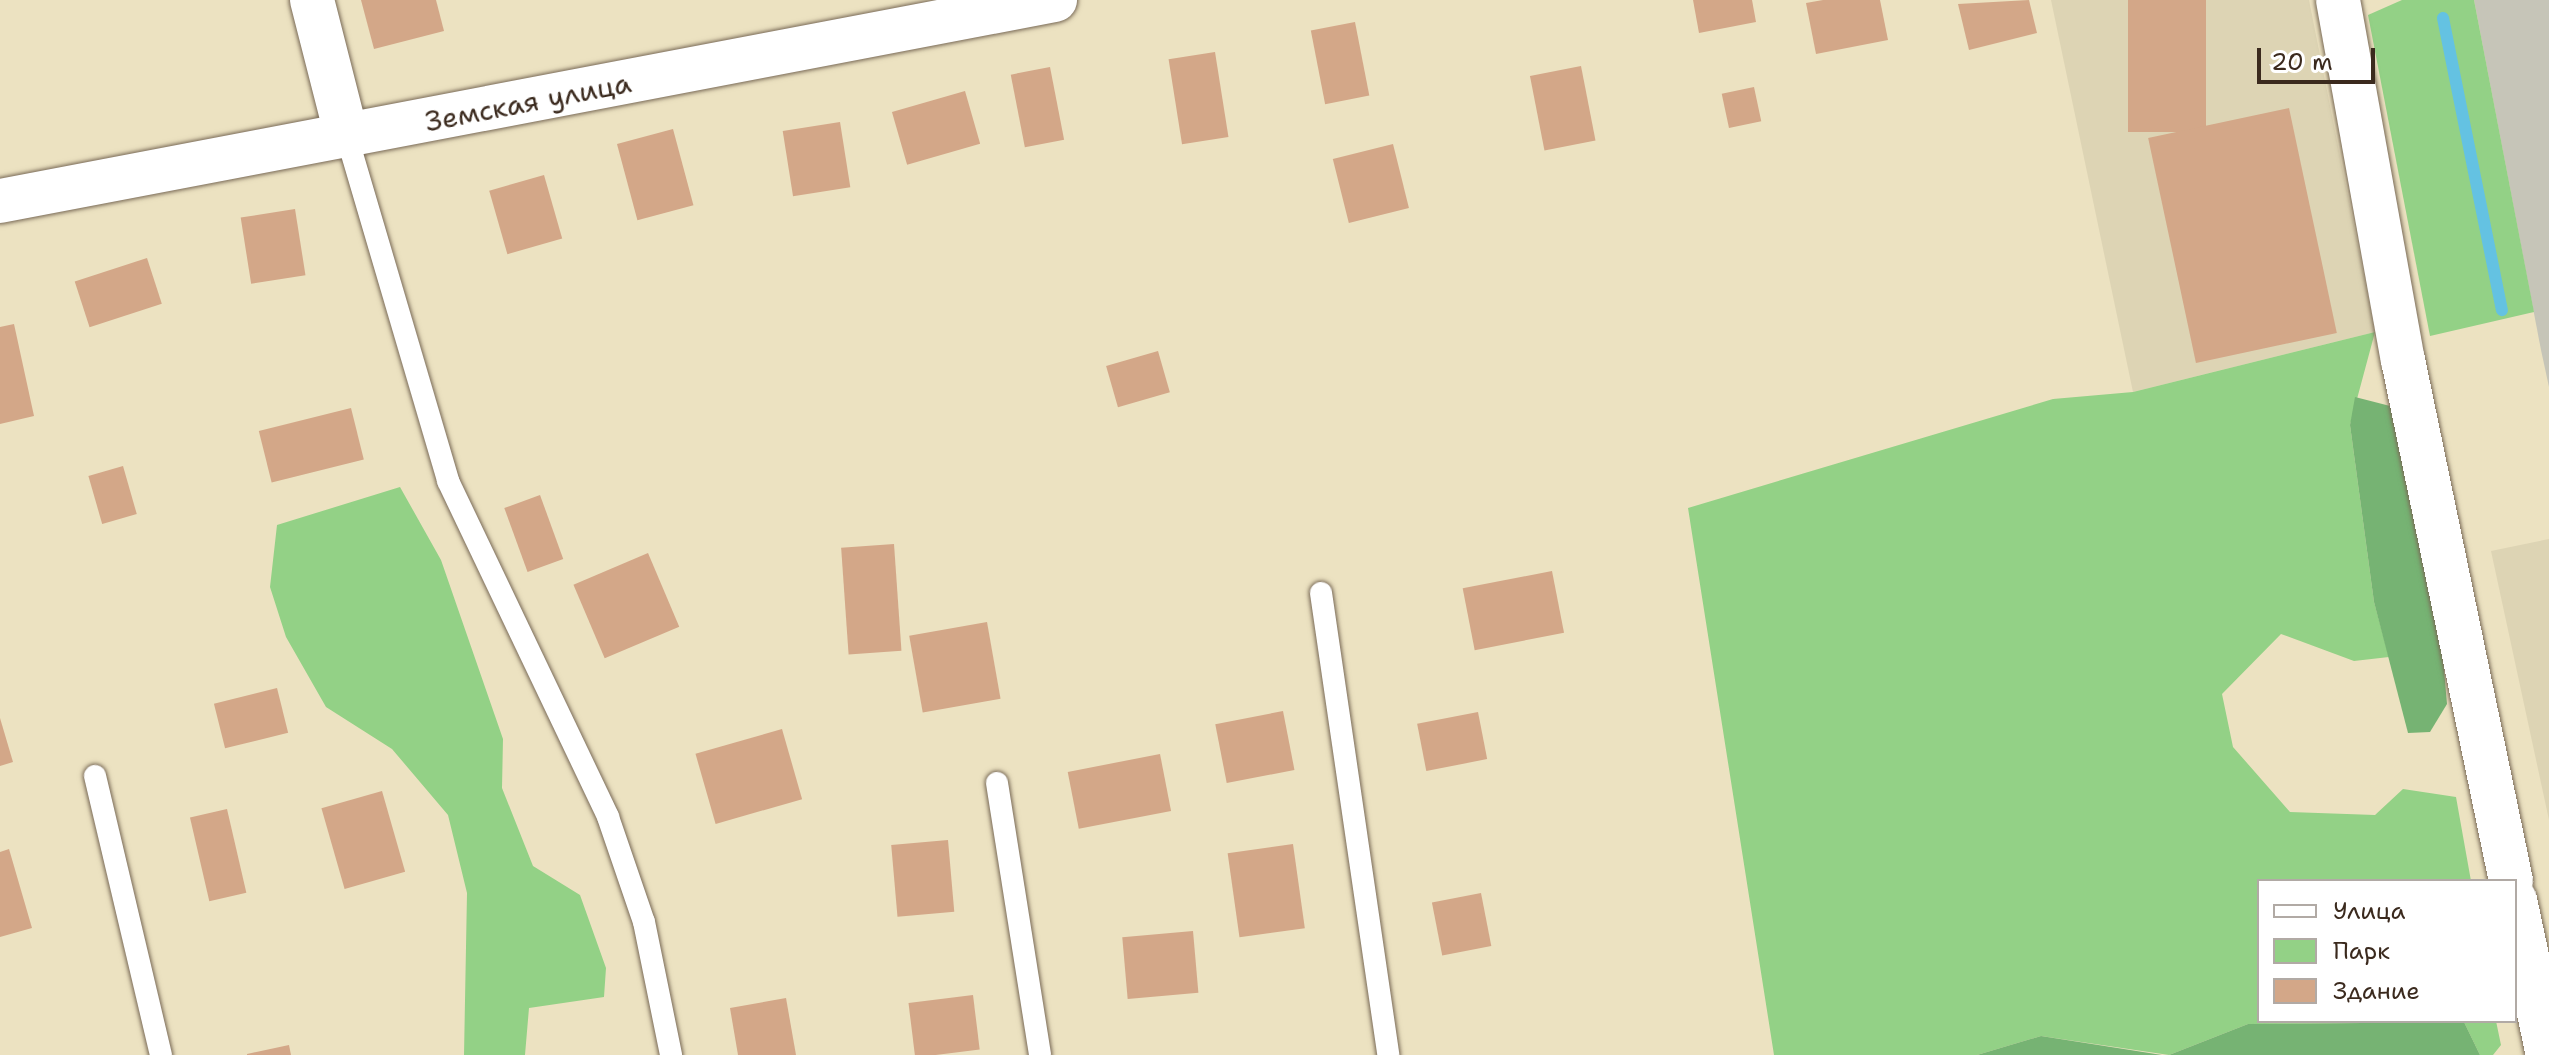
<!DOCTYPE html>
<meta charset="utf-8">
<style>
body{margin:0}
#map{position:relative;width:2549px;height:1055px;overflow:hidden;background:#ece2c1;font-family:"Shantell Sans",sans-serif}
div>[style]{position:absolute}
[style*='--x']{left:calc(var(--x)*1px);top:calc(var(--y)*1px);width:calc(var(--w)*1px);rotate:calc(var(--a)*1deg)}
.built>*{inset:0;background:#ddd4b4}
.industrial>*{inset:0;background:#c6c5b8}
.green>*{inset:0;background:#93d186}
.forest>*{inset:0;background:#76b373}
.stream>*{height:12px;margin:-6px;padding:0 6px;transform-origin:6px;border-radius:6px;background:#64c2e2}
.building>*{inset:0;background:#d3a788;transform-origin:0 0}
.roads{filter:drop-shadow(0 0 2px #796a57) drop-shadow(0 0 2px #796a57)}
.service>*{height:22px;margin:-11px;padding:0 11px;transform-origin:11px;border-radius:11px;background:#fff}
.minor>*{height:44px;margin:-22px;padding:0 22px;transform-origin:22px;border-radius:22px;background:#fff}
span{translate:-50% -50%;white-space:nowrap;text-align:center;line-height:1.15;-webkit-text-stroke:6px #fff;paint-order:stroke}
.street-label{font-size:28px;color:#3b2a1e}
.legend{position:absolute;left:2257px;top:879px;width:260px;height:144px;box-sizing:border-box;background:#fff;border:2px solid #b1aaa5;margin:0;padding:10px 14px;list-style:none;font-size:24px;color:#3b2a1e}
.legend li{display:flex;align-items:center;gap:16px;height:40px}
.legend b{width:40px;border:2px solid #b1aaa5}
.scale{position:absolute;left:2257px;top:48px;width:118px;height:36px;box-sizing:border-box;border:4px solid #3b2a1e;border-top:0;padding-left:10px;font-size:24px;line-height:28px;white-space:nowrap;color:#3b2a1e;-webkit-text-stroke:6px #fff;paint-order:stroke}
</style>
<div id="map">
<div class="built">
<i style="clip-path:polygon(2051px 0,2309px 0,2375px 332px,2133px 392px)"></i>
<i style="clip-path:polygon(2549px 539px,2549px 820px,2491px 551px)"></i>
</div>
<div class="industrial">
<i style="clip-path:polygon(2474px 0,2549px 0,2549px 387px,2541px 350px)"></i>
</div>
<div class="green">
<i style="clip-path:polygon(2402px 0,2474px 0,2534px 312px,2430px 336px,2368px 15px)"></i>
<i style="clip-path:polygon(2375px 332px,2350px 425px,2374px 602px,2389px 657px,2354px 661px,2281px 634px,2222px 694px,2233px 747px,2290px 812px,2375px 815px,2403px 789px,2456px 797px,2471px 881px,2259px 881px,2259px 1021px,2496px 1021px,2501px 1045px,2493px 1055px,2480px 1055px,2464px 1022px,2248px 1024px,2169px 1055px,2041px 1036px,1977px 1055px,1774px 1055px,1688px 508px,2053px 399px,2133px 392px)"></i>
<i style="clip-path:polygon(400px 487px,441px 560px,503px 739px,502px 788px,533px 866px,580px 895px,606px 968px,604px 997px,529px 1008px,525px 1055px,464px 1055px,467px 893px,448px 815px,392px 749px,326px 707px,286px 637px,270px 587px,277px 525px)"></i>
</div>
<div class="forest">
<i style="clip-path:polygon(2355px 397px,2394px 407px,2442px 646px,2447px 704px,2430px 732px,2408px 733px,2374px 602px,2350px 425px)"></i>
<i style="clip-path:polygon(2464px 1022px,2480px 1055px,2169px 1055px,2248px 1024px)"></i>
<i style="clip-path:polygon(2041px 1036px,2162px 1055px,1977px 1055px)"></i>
</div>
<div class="stream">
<i style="--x:2443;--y:18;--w:298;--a:78.6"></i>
</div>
<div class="building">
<i style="clip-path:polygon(361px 0,436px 0,444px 31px,374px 49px)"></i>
<i style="clip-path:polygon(1693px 0,1752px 0,1756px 22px,1699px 33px)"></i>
<i style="clip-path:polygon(1823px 0,1880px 0,1888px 40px,1816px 54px,1806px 3px)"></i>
<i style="clip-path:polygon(2029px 0,2037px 33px,1969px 50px,1958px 4px)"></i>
<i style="left:2128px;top:0;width:78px;height:132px"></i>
<i style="left:1355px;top:22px;width:75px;height:45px;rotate:79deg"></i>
<i style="left:1215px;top:52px;width:86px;height:47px;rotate:81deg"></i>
<i style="left:1581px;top:66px;width:76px;height:52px;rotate:79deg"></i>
<i style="left:1050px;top:67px;width:74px;height:40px;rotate:79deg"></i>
<i style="left:1754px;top:87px;width:35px;height:33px;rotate:78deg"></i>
<i style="left:965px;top:91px;width:55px;height:76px;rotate:74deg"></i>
<i style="left:2289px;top:108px;width:230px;height:144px;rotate:78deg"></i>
<i style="left:840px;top:122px;width:66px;height:58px;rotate:81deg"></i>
<i style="left:673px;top:129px;width:79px;height:58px;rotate:75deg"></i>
<i style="left:1393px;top:144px;width:66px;height:62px;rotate:76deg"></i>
<i style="left:544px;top:175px;width:66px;height:57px;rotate:74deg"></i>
<i style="left:295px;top:209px;width:67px;height:55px;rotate:81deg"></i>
<i style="left:147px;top:258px;width:48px;height:76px;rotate:72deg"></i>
<i style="clip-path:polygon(14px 324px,34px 416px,0 424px,0 327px)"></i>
<i style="left:1158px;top:351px;width:43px;height:54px;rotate:74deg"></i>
<i style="left:351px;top:408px;width:53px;height:95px;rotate:76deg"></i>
<i style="left:123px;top:466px;width:50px;height:36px;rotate:74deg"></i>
<i style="left:540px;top:495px;width:68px;height:38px;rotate:70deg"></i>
<i style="left:894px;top:544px;width:107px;height:53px;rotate:86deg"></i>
<i style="left:648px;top:553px;width:80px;height:81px;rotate:67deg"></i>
<i style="left:1552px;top:571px;width:63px;height:91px;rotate:79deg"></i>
<i style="left:987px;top:622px;width:78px;height:79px;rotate:80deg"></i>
<i style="left:277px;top:688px;width:46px;height:65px;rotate:76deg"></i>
<i style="left:1283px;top:711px;width:60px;height:69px;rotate:79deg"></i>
<i style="left:1478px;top:712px;width:48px;height:62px;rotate:79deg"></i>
<i style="clip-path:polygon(0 718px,13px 762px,0 766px)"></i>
<i style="left:782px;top:729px;width:73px;height:90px;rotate:74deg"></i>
<i style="left:1160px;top:754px;width:58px;height:94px;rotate:79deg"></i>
<i style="left:382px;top:791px;width:84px;height:63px;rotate:74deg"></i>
<i style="left:227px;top:809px;width:86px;height:38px;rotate:77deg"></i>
<i style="left:948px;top:840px;width:72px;height:57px;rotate:85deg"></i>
<i style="left:1293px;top:844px;width:85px;height:66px;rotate:82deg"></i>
<i style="clip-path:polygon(9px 849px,32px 928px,0 937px,0 852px)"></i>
<i style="left:1481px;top:893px;width:54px;height:50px;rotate:79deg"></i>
<i style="left:1193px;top:931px;width:62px;height:71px;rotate:85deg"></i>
<i style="left:973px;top:995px;width:55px;height:65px;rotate:83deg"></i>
<i style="clip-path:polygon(786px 998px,796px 1055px,738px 1055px,730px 1008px)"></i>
<i style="clip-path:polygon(289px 1045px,291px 1055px,247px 1055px,247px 1054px)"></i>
</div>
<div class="roads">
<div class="service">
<i style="--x:347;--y:137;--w:359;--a:73.6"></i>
<i style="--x:448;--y:481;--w:372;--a:64.5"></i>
<i style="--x:608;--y:817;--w:111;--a:71.1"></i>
<i style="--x:644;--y:922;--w:136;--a:78.5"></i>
<i style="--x:1321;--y:593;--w:467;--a:81.7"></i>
<i style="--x:95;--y:776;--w:287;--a:76.7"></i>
<i style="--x:997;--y:783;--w:275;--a:81"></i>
</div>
<div class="minor">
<i style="--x:312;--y:0;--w:141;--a:75.7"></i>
<i style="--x:2338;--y:0;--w:366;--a:79.8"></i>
<i style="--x:2403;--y:360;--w:532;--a:78.29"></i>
<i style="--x:0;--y:201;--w:1074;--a:-10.79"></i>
<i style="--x:2515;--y:900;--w:158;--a:78"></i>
</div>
</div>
<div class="street-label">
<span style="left:528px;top:102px;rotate:-11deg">Земская улица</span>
</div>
<ul class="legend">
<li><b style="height:10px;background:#fff"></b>Улица</li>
<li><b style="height:22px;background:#93d186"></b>Парк</li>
<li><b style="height:22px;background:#d3a788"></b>Здание</li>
</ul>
<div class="scale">20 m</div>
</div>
